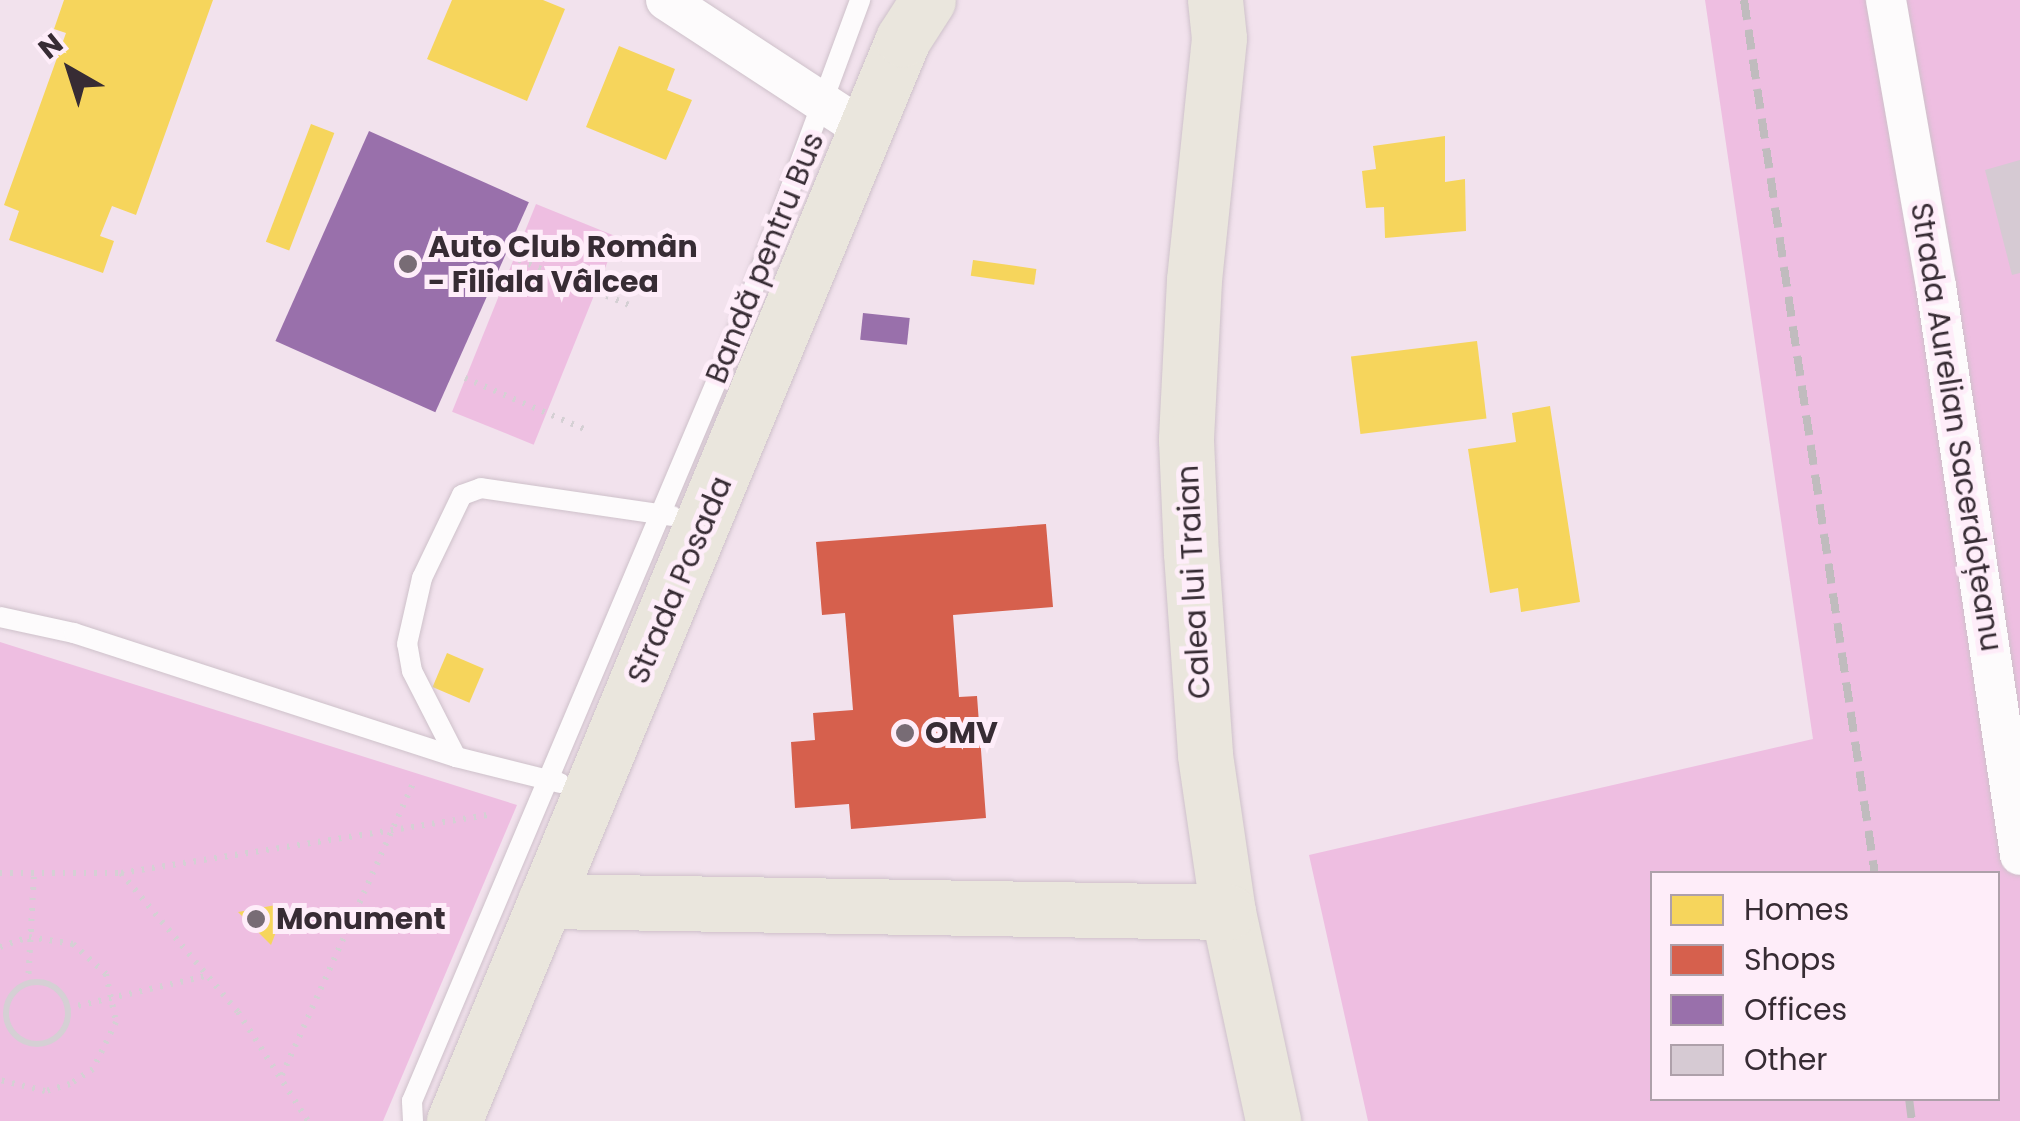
<!DOCTYPE html>
<meta charset="utf-8">
<style>
body{margin:0}
#map{position:relative;width:2020px;height:1121px;overflow:hidden;background:#f2e2ed;font-family:Poppins,sans-serif}
div>[style]{position:absolute}
[style*='--x']{left:calc(var(--x)*1px);top:calc(var(--y)*1px);width:calc(var(--w)*1px);rotate:calc(var(--a)*1deg)}
.green>*{inset:0;background:#eebee1;transform-origin:0 0}
.homes>*{inset:0;background:#f6d55c;transform-origin:0 0}
.shops>*{inset:0;background:#d6604d}
.offices>*{inset:0;background:#9970ab;transform-origin:0 0}
.building>*{inset:0;background:#d6cad3}
.path>*{height:6px;margin-top:-3px;transform-origin:0;background:repeating-linear-gradient(90deg,#d5d0d4 0 2.5px,transparent 0 10.5px)}
.path>.ring{margin:-3px;padding:0;box-sizing:content-box;background:none;border:6px solid #d5d0d4;border-radius:50%}
.roads{filter:drop-shadow(0 0 2px #cec1ca) drop-shadow(0 0 2px #cec1ca)}
.service>*{height:20px;margin:-10px;padding:0 10px;transform-origin:10px;border-radius:10px;background:#fdfbfc}
.minor>*{height:40px;margin:-20px;padding:0 20px;transform-origin:20px;border-radius:20px;background:#fdfbfc}
.primary>*{height:55px;margin:-27.5px;padding:0 27.5px;transform-origin:27.5px;border-radius:27.5px;background:#eae6dd}
.rail>*{height:8px;margin-top:-4px;transform-origin:0;background:repeating-linear-gradient(90deg,#c0bcbe 0 20px,transparent 0 30px)}
.dots>*{width:28px;height:28px;translate:-50% -50%;box-sizing:border-box;border:5px solid #feedf9;border-radius:50%}
span{translate:-50% -50%;white-space:nowrap;text-align:center;line-height:1.15;-webkit-text-stroke:10px #feedf9;paint-order:stroke}
.poi-label{font-size:30px;color:#372c34;font-weight:700}
.left{translate:0 -50%;text-align:left}
.street-label{font-size:30px;color:#372c34}
.legend{position:absolute;left:1650px;top:871px;width:350px;height:230px;box-sizing:border-box;background:#feedf9;border:2px solid #aea0aa;margin:0;padding:12px 18px;list-style:none;font-size:30px;color:#372c34}
.legend li{display:flex;align-items:center;gap:20px;height:50px}
.legend b{width:50px;border:2px solid #aea0aa}
.north{position:absolute;left:20px;top:20px;width:100px;height:100px;-webkit-text-stroke:8px #feedf9;paint-order:stroke;rotate:321deg;font-size:28px;font-weight:700;line-height:40px;text-align:center;color:#372c34}
.north::after{content:'';display:block;margin:auto;width:35px;height:45px;background:#372c34;clip-path:polygon(50% 0,100% 100%,50% 72%,0 100%)}
</style>
<div id="map">
<div class="green">
<i style="clip-path:polygon(evenodd,1705px 0,2020px 0,2020px 1121px,1368px 1121px,1309px 855px,1813px 739px,1705px 0,1652px 874px,1998px 874px,1998px 1098px,1652px 1098px,1652px 874px)"></i>
<i style="left:536px;top:204px;width:88px;height:224px;rotate:22deg"></i>
<i style="clip-path:polygon(0 642px,517px 805px,383px 1121px,0 1121px)"></i>
</div>
<div class="homes">
<i style="clip-path:polygon(64px 0,213px 0,136px 215px,112px 206px,100px 236px,114px 241px,103px 273px,9px 240px,19px 211px,4px 205px,66px 33px,54px 29px)"></i>
<i style="clip-path:polygon(452px 0,543px 0,565px 9px,527px 101px,427px 59px)"></i>
<i style="clip-path:polygon(619px 46px,675px 69px,667px 90px,692px 100px,666px 160px,586px 127px)"></i>
<i style="left:311px;top:124px;width:25px;height:126px;rotate:21deg"></i>
<i style="clip-path:polygon(1445px 136px,1445px 182px,1465px 179px,1466px 231px,1385px 238px,1384px 207px,1366px 208px,1362px 171px,1376px 169px,1373px 146px)"></i>
<i style="left:973px;top:260px;width:64px;height:16px;rotate:8deg"></i>
<i style="left:1477px;top:341px;width:78px;height:127px;rotate:83deg"></i>
<i style="clip-path:polygon(1550px 406px,1580px 602px,1521px 612px,1518px 588px,1490px 593px,1468px 449px,1516px 442px,1512px 413px)"></i>
<i style="left:447px;top:653px;width:40px;height:37px;rotate:23deg"></i>
<i style="clip-path:polygon(287px 903px,271px 945px,238px 912px)"></i>
</div>
<div class="shops">
<i style="clip-path:polygon(1046px 524px,1053px 607px,953px 615px,959px 697px,977px 696px,986px 818px,851px 829px,849px 804px,795px 808px,791px 742px,815px 740px,813px 713px,853px 710px,845px 613px,822px 615px,816px 542px)"></i>
</div>
<div class="offices">
<i style="left:369px;top:131px;width:175px;height:230px;rotate:24deg"></i>
<i style="left:863px;top:313px;width:47px;height:27px;rotate:6deg"></i>
</div>
<div class="building">
<i style="clip-path:polygon(2020px 160px,2020px 273px,2012px 275px,1985px 170px)"></i>
</div>
<div class="path">
<i style="--x:519;--y:260;--w:124;--a:22.2"></i>
<i style="--x:465;--y:378;--w:129;--a:23.2"></i>
<i style="--x:0;--y:873;--w:121;--a:0"></i>
<i style="--x:121;--y:873;--w:376;--a:-9"></i>
<i style="--x:121;--y:873;--w:182;--a:49.9"></i>
<i style="--x:238;--y:1012;--w:130;--a:57.3"></i>
<i style="--x:0;--y:947;--w:31;--a:-19"></i>
<i style="--x:29;--y:937;--w:45;--a:9"></i>
<i style="--x:73;--y:944;--w:45;--a:42.3"></i>
<i style="--x:106;--y:974;--w:49;--a:78.2"></i>
<i style="--x:116;--y:1022;--w:52;--a:116.1"></i>
<i style="--x:93;--y:1069;--w:27;--a:147"></i>
<i style="--x:70;--y:1084;--w:26;--a:164"></i>
<i style="--x:45;--y:1091;--w:46;--a:-166.3"></i>
<i class="ring" style="left:6px;top:982px;width:56px;height:56px"></i>
<i style="--x:28;--y:984;--w:112;--a:-86.9"></i>
<i style="--x:68;--y:1008;--w:142;--a:-13.1"></i>
<i style="--x:282;--y:1075;--w:322;--a:-65.8"></i>
</div>
<div class="roads">
<div class="service">
<i style="--x:0;--y:617;--w:76;--a:12.2"></i>
<i style="--x:74;--y:633;--w:402;--a:18"></i>
<i style="--x:456;--y:757;--w:107;--a:14"></i>
<i style="--x:456;--y:757;--w:97;--a:-117.1"></i>
<i style="--x:412;--y:671;--w:27;--a:-100"></i>
<i style="--x:407;--y:644;--w:68;--a:-77.2"></i>
<i style="--x:422;--y:578;--w:92;--a:-64.3"></i>
<i style="--x:462;--y:495;--w:20;--a:-20"></i>
<i style="--x:481;--y:488;--w:193;--a:8.3"></i>
<i style="--x:413;--y:1121;--w:20;--a:-93"></i>
<i style="--x:412;--y:1101;--w:834;--a:-67.06"></i>
<i style="--x:737;--y:333;--w:355;--a:-69.7"></i>
</div>
<div class="minor">
<i style="--x:666;--y:0;--w:239;--a:33.2"></i>
<i style="--x:1886;--y:0;--w:290;--a:80.1"></i>
<i style="--x:1936;--y:286;--w:575;--a:81.6"></i>
</div>
<div class="primary">
<i style="--x:1215;--y:0;--w:38;--a:84"></i>
<i style="--x:1219;--y:38;--w:243;--a:95.9"></i>
<i style="--x:1194;--y:280;--w:160;--a:92.9"></i>
<i style="--x:1186;--y:440;--w:113;--a:87.5"></i>
<i style="--x:1191;--y:553;--w:202;--a:86"></i>
<i style="--x:1205;--y:755;--w:159;--a:81.7"></i>
<i style="--x:1228;--y:912;--w:214;--a:77.8"></i>
<i style="--x:545;--y:901;--w:683;--a:0.92"></i>
<i style="--x:454;--y:1121;--w:1171;--a:-67.46"></i>
<i style="--x:903;--y:39;--w:46;--a:-57.3"></i>
</div>
</div>
<div class="rail">
<i style="--x:1744;--y:0;--w:884;--a:81.48"></i>
<i style="--x:1909;--y:1098;--w:23;--a:83"></i>
</div>
<div class="dots">
<i style="left:408px;top:264px;background:#786c75"></i>
<i style="left:905px;top:733px;background:#786c75"></i>
<i style="left:256px;top:919px;background:#786c75"></i>
</div>
<div class="poi-label">
<span class="left" style="left:428px;top:264px">Auto Club Român<br>- Filiala Vâlcea</span>
<span class="left" style="left:925px;top:733px">OMV</span>
<span class="left" style="left:276px;top:919px">Monument</span>
</div>
<div class="street-label">
<span style="left:765px;top:258px;rotate:-68deg">Bandă pentru Bus</span>
<span style="left:1956px;top:427px;rotate:81deg">Strada Aurelian Sacerdoțeanu</span>
<span style="left:680px;top:580px;rotate:-67deg">Strada Posada</span>
<span style="left:1194px;top:582px;rotate:-93deg">Calea lui Traian</span>
</div>
<ul class="legend">
<li><b style="height:28px;background:#f6d55c"></b>Homes</li>
<li><b style="height:28px;background:#d6604d"></b>Shops</li>
<li><b style="height:28px;background:#9970ab"></b>Offices</li>
<li><b style="height:28px;background:#d6cad3"></b>Other</li>
</ul>
<div class="north">N</div>
</div>
